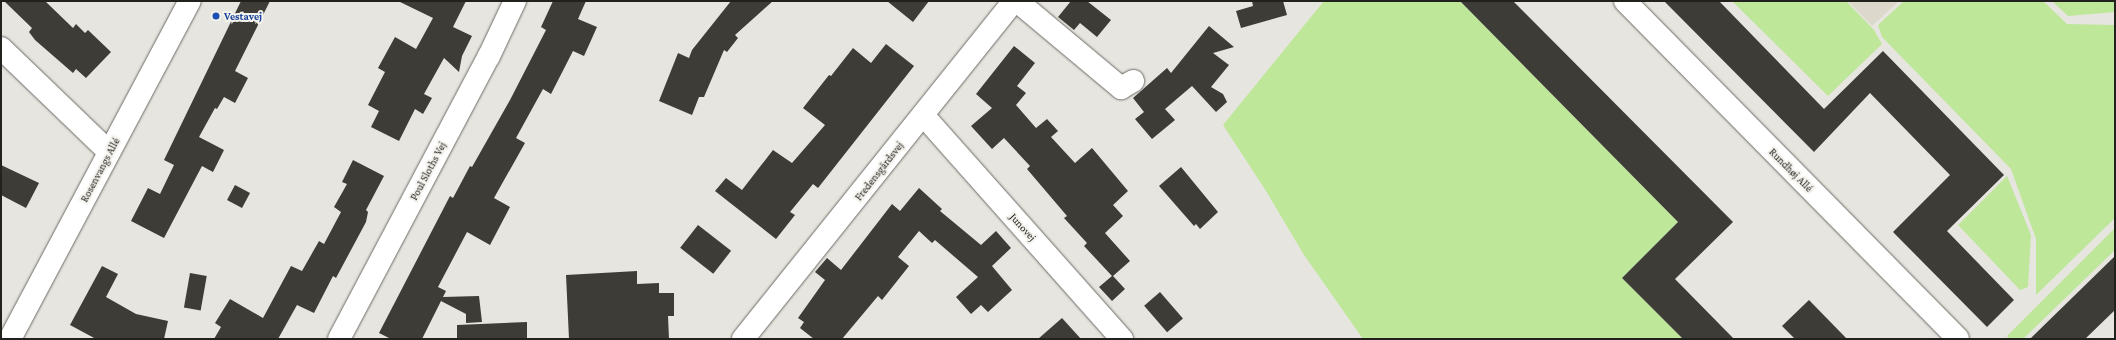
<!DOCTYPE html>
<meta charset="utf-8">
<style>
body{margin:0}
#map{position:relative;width:2116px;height:340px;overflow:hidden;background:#e7e5df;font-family:"Crimson Pro",serif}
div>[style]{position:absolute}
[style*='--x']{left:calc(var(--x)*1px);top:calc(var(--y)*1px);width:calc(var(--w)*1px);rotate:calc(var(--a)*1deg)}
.built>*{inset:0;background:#dcd8cb}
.green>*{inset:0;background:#bee79a}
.building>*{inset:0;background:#3d3c37;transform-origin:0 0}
.roads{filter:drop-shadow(0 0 1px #6d6b66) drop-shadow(0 0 1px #6d6b66)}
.minor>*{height:22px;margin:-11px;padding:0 11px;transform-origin:11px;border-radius:11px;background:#fff}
.dots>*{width:11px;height:11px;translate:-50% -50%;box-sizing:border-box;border:2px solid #f4f2ec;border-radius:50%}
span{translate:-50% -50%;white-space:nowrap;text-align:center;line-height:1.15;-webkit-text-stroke:4px #f4f2ec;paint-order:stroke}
.transit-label{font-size:11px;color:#164399;font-weight:700}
.left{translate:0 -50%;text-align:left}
.street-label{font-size:11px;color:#21211e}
.frame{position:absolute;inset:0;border:2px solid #21211e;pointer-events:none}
</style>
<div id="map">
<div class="built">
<i style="clip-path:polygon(1848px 1px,1899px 1px,1872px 26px)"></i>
</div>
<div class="green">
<i style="clip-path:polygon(1324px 1px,1460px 1px,1678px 222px,1622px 278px,1683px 339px,1363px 339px,1304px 255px,1266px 191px,1223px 125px)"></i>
<i style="clip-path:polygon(1732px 1px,1846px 1px,1874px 30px,1882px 44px,1828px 96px)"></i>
<i style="clip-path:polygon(1904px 1px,2043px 1px,2067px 24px,2115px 25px,2115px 218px,2036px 295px,2036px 239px,2011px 169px,1882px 37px,1878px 25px)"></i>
<i style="clip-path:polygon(2052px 1px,2115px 1px,2115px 12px,2068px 16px)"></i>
<i style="clip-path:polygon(2007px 176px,2031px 235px,2028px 287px,2020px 290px,1958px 225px)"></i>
<i style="clip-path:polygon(2115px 228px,2115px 250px,2023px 339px,2009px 339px,2007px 336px)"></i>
</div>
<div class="building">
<i style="clip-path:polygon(4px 1px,45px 1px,73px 28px,76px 24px,85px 33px,88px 30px,111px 52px,86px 78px,76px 69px,73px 73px,35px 40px,29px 32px,32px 28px)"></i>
<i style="clip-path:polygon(241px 1px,270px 1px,235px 71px,248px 78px,235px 103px,224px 97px,217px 109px,215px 108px,199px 137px,224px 150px,213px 172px,202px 166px,164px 238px,131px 221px,148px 188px,160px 194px,174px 165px,164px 160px)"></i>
<i style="clip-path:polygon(398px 1px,466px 1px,453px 27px,472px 36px,462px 56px,459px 72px,444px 58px,424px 94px,432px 98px,423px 114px,415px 109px,399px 141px,371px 127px,379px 111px,368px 105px,385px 72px,378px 68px,395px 37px,416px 49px,433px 18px)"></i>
<i style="clip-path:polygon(553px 1px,586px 1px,578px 19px,597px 27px,584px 56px,573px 51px,551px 94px,543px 89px,516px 138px,525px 143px,494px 198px,510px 207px,490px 245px,467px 232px,438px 287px,446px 291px,443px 297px,479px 296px,482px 322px,466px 323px,466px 314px,441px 301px,422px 339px,391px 339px,379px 333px,450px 196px,453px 198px,470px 166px,472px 167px,510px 100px,546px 30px,541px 27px)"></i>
<i style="clip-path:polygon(731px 1px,773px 1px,735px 35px,738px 38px,727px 52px,724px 50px,704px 97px,699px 97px,692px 115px,659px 101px,678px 53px,689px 58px,692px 50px)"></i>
<i style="clip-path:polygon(887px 1px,929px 1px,913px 22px)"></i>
<i style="clip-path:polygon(1071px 1px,1087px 1px,1111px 20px,1097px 37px,1080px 23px,1074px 30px,1058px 17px)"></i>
<i style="clip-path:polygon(1252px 1px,1283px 1px,1287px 15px,1241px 28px,1236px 11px,1253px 6px)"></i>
<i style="clip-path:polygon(1460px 1px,1513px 1px,1733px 222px,1675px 279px,1734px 339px,1683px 339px,1622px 278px,1678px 222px)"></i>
<i style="clip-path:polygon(1664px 1px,1719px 1px,1824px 109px,1883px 51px,2004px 175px,1947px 231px,2014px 300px,1987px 327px,1893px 232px,1950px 175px,1870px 93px,1814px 152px)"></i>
<i style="clip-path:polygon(1209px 26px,1234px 47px,1213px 53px,1229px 65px,1211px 87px,1223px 94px,1227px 102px,1216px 112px,1192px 86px,1165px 109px,1175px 120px,1152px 139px,1135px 119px,1144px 112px,1133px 98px,1167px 68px,1171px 73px)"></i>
<i style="clip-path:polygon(886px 44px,914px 66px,818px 188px,813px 184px,790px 212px,795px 215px,776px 239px,715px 191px,726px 178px,742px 190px,773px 150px,792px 163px,825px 125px,803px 108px,829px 75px,831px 76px,853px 48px,871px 63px)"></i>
<i style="clip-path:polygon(1014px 46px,1035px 63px,1017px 86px,1026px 93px,1016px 105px,1036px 128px,1047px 119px,1058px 131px,1051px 137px,1075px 163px,1092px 148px,1128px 191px,1113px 205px,1123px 216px,1105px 233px,1130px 261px,1113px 276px,1125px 289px,1112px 301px,1099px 287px,1112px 276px,1084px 246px,1087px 243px,1064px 218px,1067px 216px,1027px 169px,1030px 166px,1004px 138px,992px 149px,971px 126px,992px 108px,976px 94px)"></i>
<i style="clip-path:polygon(353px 160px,384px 176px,366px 210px,368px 212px,366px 222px,336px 278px,333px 276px,314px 313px,297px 305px,278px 339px,214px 339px,221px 327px,215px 323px,230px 299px,263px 318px,291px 266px,302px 271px,319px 241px,324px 244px,341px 212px,334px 207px,347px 184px,342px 182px)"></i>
<i style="clip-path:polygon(1px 165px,39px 183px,26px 208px,1px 195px)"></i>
<i style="clip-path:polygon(1181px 167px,1218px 212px,1200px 229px,1196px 224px,1194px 226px,1159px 186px)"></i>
<i style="left:235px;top:185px;width:17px;height:17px;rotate:28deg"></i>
<i style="clip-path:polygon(919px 188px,942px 209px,940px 211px,981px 245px,996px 231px,1011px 248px,992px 266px,1012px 290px,988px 312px,981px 305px,971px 314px,956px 297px,978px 277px,935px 240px,932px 243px,919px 231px,898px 257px,909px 266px,882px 300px,878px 296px,842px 339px,814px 339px,800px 328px,804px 322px,798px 318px,825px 280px,815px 272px,827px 258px,841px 270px,892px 204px,900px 211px)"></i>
<i style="left:698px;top:225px;width:42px;height:29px;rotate:38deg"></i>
<i style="clip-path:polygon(2115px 256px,2115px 310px,2085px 339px,2030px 339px)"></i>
<i style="clip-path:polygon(102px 266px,118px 274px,106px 297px,136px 314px,168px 321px,164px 339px,96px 339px,70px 325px)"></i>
<i style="clip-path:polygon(637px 271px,637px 284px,659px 283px,659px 293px,674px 293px,674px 316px,668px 316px,669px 339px,569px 339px,566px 275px)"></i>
<i style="left:190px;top:273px;width:17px;height:35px;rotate:10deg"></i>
<i style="left:1160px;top:292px;width:35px;height:21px;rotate:49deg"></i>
<i style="clip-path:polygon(1809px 300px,1847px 339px,1795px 339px,1782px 326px)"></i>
<i style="clip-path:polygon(1062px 318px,1081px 339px,1038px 339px)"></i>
<i style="clip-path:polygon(527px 322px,527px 339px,457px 339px,457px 325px)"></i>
</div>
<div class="roads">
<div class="minor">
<i style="--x:1017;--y:1;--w:136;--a:39.9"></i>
<i style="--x:1121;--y:88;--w:14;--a:-30"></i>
<i style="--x:1625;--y:1;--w:474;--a:45.4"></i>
<i style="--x:1;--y:48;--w:150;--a:43.9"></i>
<i style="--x:923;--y:115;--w:300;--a:48.4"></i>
<i style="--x:10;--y:339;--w:383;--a:-62"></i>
<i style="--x:339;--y:339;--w:320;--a:-62.1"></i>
<i style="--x:489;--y:56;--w:61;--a:-64.7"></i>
<i style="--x:743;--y:339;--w:433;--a:-51.3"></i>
</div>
</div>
<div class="dots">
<i style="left:216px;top:16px;background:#1a4fb4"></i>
</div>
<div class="transit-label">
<span class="left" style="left:224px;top:16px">Vestavej</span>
</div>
<div class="street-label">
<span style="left:100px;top:170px;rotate:-62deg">Rosenvangs Allé</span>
<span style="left:1791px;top:170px;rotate:45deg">Rundhøj Allé</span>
<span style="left:428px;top:171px;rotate:-62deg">Poul Sloths Vej</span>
<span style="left:879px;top:171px;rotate:-52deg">Fredensgårdsvej</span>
<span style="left:1023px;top:227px;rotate:48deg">Junovej</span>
</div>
<div class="frame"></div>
</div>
